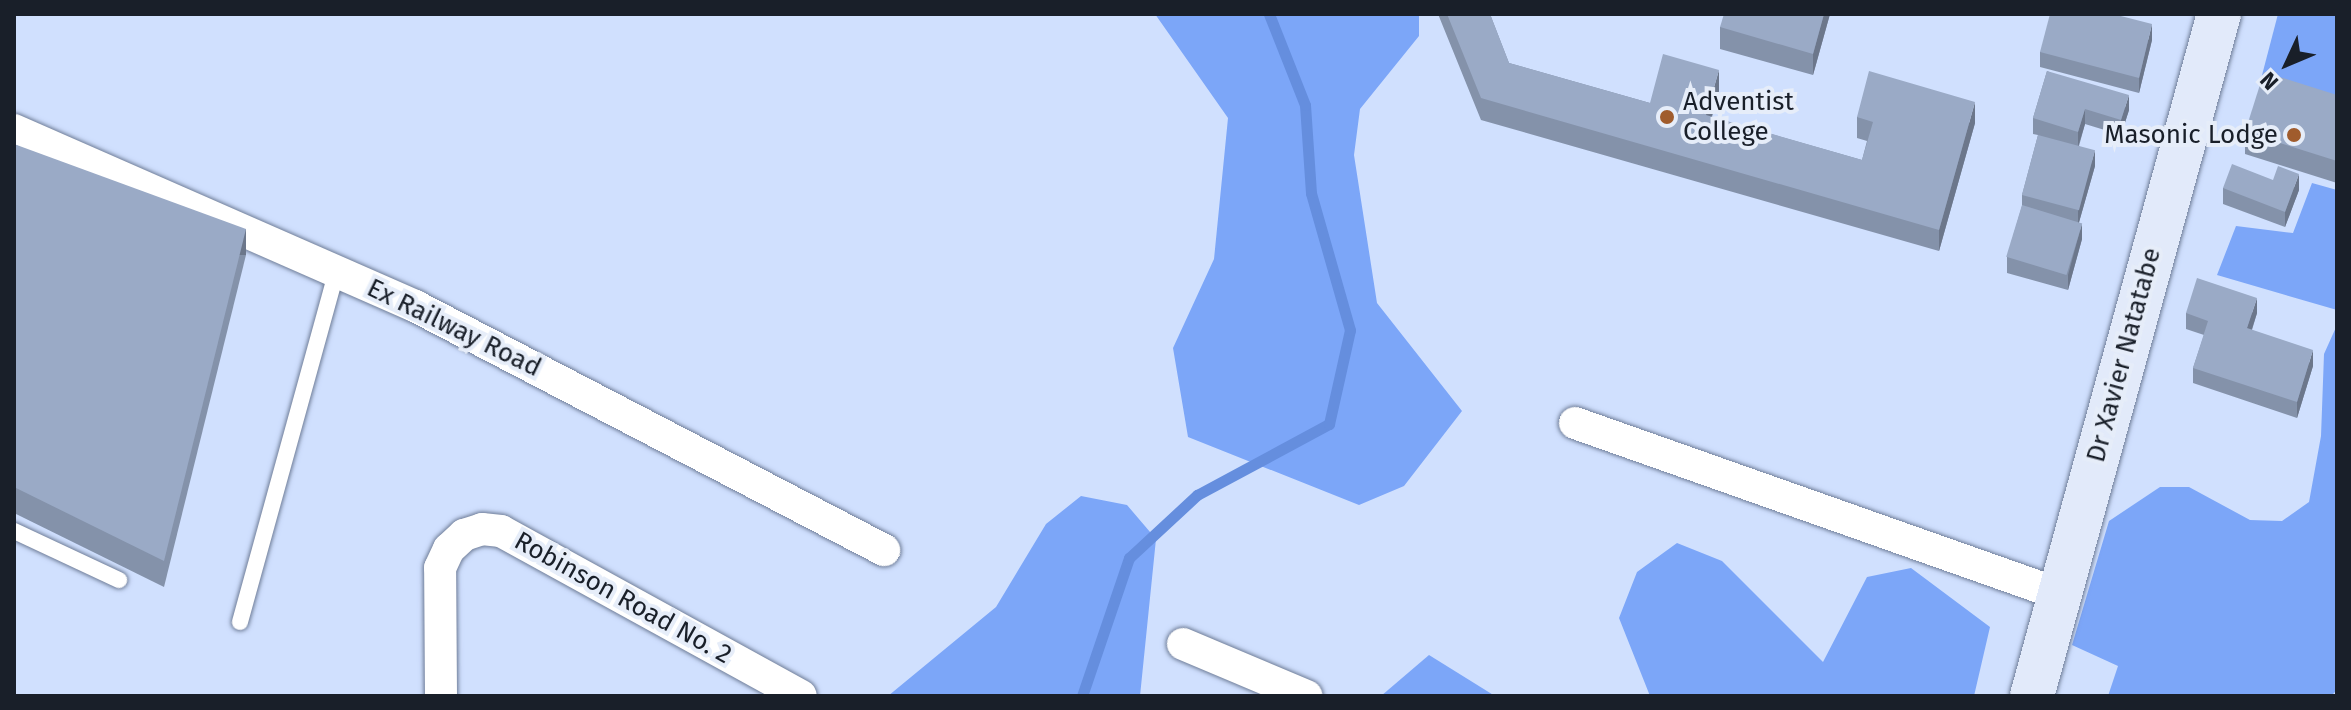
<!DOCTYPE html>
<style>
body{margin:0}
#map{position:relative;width:2351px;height:710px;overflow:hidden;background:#d0e0fe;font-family:"Fira Sans",sans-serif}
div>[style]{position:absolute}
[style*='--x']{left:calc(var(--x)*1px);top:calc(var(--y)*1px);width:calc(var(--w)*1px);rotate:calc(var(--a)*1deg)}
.forest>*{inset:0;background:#7ca6f8}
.stream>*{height:11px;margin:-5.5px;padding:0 5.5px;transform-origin:5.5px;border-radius:5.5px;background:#658ede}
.roads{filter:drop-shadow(0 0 2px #6f7d98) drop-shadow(0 0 2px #6f7d98)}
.lane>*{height:16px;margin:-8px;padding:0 8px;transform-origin:8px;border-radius:8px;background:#fff}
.street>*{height:32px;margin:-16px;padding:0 16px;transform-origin:16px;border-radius:16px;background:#fff}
.secondary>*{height:44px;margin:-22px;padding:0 22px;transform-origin:22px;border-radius:22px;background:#e2eafa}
.wall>*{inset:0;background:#8492aa}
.shaded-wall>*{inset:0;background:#6c778b;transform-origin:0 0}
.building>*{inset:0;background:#9aaac6;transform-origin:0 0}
.dots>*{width:22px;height:22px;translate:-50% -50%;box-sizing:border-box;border:4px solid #e6edf9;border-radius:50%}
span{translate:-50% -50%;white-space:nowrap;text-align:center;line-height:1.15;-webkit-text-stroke:8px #e6edf9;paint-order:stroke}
.poi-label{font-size:26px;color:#191f29}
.left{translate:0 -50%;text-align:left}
.right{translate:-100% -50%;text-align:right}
.street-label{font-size:26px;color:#191f29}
.frame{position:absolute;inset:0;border:16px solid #191f29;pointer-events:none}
.north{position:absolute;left:2247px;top:24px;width:80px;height:80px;-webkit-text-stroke:6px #e6edf9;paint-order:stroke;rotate:226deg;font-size:22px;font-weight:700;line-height:32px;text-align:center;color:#191f29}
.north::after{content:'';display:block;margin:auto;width:28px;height:36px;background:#191f29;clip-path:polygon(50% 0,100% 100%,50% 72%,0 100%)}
</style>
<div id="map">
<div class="forest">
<i style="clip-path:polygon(1155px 14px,1419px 14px,1419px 36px,1360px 109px,1354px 155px,1377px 303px,1462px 411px,1404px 486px,1359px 505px,1188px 437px,1173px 348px,1214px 259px,1228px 118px)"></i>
<i style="clip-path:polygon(2278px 14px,2337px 14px,2337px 105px,2261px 79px)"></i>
<i style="clip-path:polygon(2312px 183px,2337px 190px,2337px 310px,2217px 275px,2236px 226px,2293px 233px)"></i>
<i style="clip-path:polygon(2337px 325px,2337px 690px,2331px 696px,2108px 696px,2118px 666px,2072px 645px,2109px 521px,2160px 487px,2189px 487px,2250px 520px,2282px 521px,2309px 502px,2321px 436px,2324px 354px)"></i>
<i style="clip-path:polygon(1081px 496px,1127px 505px,1156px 539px,1140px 696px,888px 696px,996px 607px,1046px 524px)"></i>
<i style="clip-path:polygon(1677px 543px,1722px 561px,1823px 662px,1867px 577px,1911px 568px,1990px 627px,1974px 696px,1650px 696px,1619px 618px,1637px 572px)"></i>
<i style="clip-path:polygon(1429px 655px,1495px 696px,1381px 696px)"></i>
</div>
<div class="stream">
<i style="--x:1082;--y:696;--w:146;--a:-71.2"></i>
<i style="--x:1129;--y:558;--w:93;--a:-42.8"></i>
<i style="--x:1197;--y:495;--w:150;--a:-28.3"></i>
<i style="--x:1329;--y:424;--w:96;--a:-77.4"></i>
<i style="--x:1350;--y:330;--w:142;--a:-105.9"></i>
<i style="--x:1311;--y:193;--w:88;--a:-93.9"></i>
<i style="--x:1305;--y:105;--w:98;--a:-111.6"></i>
</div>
<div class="roads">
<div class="lane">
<i style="--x:14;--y:531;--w:116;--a:25"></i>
<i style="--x:240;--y:622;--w:364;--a:-74.6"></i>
</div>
<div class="street">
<i style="--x:14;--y:130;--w:438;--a:23.7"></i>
<i style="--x:415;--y:306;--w:529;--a:27.49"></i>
<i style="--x:1575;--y:423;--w:513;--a:19.46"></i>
<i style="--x:1183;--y:644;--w:134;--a:22.8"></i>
<i style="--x:441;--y:696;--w:128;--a:-90.4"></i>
<i style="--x:440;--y:568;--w:21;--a:-65"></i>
<i style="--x:449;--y:549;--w:21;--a:-43"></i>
<i style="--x:464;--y:535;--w:19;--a:-18"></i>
<i style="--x:482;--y:529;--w:19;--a:6"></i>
<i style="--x:501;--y:531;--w:342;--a:28.8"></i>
</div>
<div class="secondary">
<i style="--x:2032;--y:696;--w:707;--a:-74.67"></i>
</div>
</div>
<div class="wall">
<i style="clip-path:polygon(1438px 14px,1490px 14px,1509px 63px,1650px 103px,1719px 91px,1712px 117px,1862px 160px,1867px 141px,1857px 138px,1857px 117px,1975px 123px,1939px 251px,1481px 120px)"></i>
<i style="clip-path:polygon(1830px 14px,1813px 75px,1720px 49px,1720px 27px)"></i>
<i style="clip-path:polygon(2152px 40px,2139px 93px,2040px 67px,2040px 52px)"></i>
<i style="clip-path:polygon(2047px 71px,2129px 110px,2121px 135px,2085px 124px,2079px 146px,2095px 166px,2079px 222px,2082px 239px,2068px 290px,2007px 273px,2007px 257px,2022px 206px,2022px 195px,2038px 135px,2033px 134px,2033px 118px)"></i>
<i style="clip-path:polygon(2337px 95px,2337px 183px,2245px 154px,2245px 132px)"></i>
<i style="clip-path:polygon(14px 144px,246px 255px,164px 587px,14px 513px)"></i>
<i style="clip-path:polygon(2273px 180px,2299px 190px,2285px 227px,2223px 204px,2223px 188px)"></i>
<i style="clip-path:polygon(2186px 313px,2257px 313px,2252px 330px,2313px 366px,2297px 418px,2193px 383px,2193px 368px,2204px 335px,2186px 329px)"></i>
</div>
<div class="shaded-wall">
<i style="clip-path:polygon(1824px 14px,1830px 14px,1813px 75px,1813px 54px)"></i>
<i style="clip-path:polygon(2152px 24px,2152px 40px,2139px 93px,2139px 78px)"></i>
<i style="clip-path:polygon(1719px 70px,1719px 91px,1706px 136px,1706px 115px)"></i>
<i style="clip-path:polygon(2129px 95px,2129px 110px,2121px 135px,2121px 120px)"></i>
<i style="clip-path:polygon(1975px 102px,1975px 123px,1939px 251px,1939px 230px)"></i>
<i style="clip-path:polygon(2085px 109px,2085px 124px,2078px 147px,2078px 132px)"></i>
<i style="clip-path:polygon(2095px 150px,2095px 166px,2078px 226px,2078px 211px)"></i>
<i style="clip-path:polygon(2299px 174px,2299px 190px,2285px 227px,2285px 212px)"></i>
<i style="clip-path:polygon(2082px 223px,2082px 239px,2068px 290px,2068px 275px)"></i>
<i style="left:246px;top:229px;width:26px;height:342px;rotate:90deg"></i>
<i style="clip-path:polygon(2257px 298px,2257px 313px,2247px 344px,2247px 328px)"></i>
<i style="clip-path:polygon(2313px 350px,2313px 366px,2297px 418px,2297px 402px)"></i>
</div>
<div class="building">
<i style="clip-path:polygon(1447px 14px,1490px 14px,1509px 63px,1650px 103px,1663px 54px,1719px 70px,1706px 115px,1862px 160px,1873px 122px,1857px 117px,1869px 71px,1975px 102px,1939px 230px,1481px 98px)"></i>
<i style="clip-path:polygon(1724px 14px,1824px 14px,1813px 54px,1720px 27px)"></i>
<i style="clip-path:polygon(2050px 14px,2113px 14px,2152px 24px,2139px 78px,2040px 52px)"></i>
<i style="clip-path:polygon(2047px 71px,2129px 95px,2121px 120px,2085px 109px,2078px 132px,2033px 118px)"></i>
<i style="clip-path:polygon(2264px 72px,2337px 95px,2337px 161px,2245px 132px)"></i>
<i style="left:2038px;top:135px;width:59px;height:62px;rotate:15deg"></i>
<i style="clip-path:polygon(14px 144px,246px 229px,164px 561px,14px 487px)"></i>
<i style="clip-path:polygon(2232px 164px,2273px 180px,2278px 166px,2299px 174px,2285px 212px,2223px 188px)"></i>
<i style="left:2022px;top:205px;width:63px;height:54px;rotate:17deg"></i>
<i style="clip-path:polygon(2197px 278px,2257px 298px,2247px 328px,2313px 350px,2297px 402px,2193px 368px,2208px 321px,2186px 313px)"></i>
</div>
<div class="dots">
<i style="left:1667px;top:117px;background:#a05c2d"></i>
<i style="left:2294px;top:135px;background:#a05c2d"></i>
</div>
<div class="poi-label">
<span class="left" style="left:1683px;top:117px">Adventist<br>College</span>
<span class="right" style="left:2278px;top:135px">Masonic Lodge</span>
</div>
<div class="street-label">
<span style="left:454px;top:328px;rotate:26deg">Ex Railway Road</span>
<span style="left:2124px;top:355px;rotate:-75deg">Dr Xavier Natatabe</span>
<span style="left:623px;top:598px;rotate:29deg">Robinson Road No. 2</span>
</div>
<div class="frame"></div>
<div class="north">N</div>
</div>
